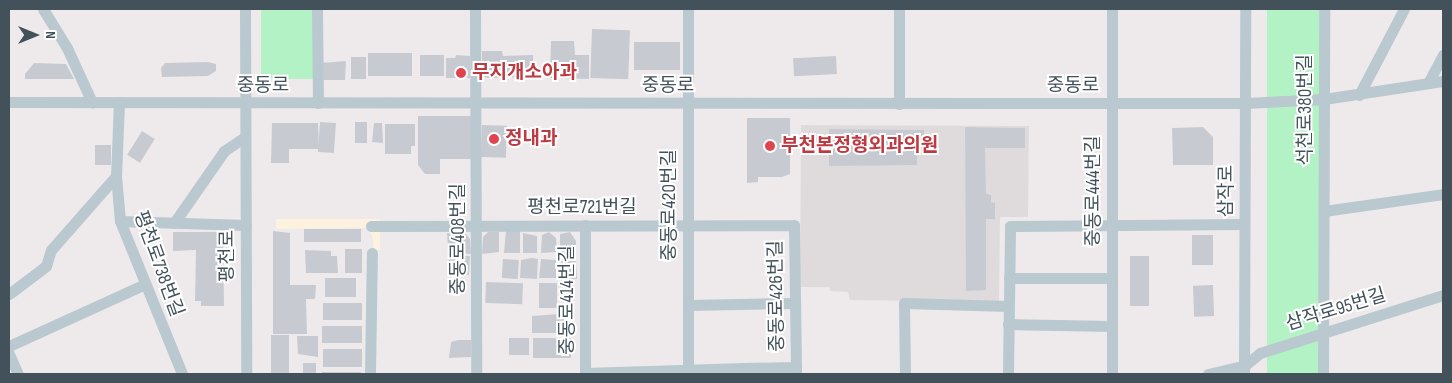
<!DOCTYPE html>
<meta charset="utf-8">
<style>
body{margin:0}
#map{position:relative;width:1452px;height:383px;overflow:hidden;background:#eeeaeb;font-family:"Sofia Sans Condensed","Noto Sans KR",sans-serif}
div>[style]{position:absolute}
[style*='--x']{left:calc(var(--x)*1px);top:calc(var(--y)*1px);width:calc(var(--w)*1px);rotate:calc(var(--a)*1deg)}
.commercial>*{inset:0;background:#fdf2df}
.education>*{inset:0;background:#dfdbdd}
.green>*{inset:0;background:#b2f2c5;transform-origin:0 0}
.building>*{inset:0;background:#c7cbd1;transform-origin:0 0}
.minor>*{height:11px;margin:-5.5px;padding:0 5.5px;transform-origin:5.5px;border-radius:5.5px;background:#bac8d0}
.dots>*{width:14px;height:14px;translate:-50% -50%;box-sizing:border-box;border:2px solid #fff;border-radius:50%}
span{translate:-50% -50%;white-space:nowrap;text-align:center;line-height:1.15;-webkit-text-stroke:4px #fff;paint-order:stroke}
.health-label{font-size:19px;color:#be3a42;font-weight:700}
.left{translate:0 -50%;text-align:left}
.street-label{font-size:19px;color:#42515a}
.frame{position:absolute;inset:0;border:10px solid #42515a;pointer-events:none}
.north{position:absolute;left:10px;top:10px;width:50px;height:50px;-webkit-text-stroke:4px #fff;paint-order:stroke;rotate:90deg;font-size:14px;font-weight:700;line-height:20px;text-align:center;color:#42515a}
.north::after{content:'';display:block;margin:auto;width:18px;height:22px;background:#42515a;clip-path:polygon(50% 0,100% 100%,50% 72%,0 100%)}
</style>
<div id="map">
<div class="commercial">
<i style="clip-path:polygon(276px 219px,380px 219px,380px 250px,373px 250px,373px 237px,366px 228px,276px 229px)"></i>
</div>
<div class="education">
<i style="clip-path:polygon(801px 125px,1029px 126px,1028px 217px,1000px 217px,999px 302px,850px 300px,848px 292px,830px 291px,829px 287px,800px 287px)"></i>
</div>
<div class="green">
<i style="left:261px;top:9px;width:57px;height:70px"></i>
<i style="left:1267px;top:9px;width:57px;height:365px"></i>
</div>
<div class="building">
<i style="left:592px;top:29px;width:38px;height:49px;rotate:2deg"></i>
<i style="clip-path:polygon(551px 41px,574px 41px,575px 55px,589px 55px,589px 79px,550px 78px)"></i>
<i style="left:634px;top:42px;width:46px;height:28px"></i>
<i style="clip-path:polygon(482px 51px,502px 51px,503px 56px,533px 55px,533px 77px,487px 78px,482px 74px)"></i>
<i style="left:368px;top:53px;width:44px;height:23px"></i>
<i style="left:420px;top:55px;width:24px;height:21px"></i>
<i style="clip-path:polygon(456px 55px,470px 56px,470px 78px,446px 78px,446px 58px,455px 58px)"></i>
<i style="left:836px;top:56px;width:18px;height:43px;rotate:87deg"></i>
<i style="left:351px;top:57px;width:15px;height:22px"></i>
<i style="clip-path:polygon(346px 61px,345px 80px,320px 80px,321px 63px)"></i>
<i style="clip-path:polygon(208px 62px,216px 64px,216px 71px,208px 76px,162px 77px,161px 68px,165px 63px)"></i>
<i style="clip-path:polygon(34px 63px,66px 64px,74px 79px,25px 79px,25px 74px)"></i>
<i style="clip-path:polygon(418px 116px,471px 116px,471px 159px,440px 159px,440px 174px,425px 174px,418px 165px)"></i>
<i style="clip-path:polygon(747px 118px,790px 118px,790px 174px,782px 177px,758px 177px,758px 182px,747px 183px)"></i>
<i style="left:320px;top:122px;width:16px;height:30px;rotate:4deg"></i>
<i style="left:355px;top:122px;width:12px;height:21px"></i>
<i style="clip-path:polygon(272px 123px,318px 123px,319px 149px,289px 149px,289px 163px,271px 163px)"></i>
<i style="clip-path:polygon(374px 123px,382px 123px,383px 143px,372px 142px)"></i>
<i style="clip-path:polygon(385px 124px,415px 124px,415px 146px,411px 146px,411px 154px,385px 154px)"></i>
<i style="left:482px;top:125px;width:25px;height:32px;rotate:2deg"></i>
<i style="clip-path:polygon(965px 127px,1025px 128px,1025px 148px,985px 148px,986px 194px,991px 195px,991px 203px,995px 202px,995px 219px,986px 219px,986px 290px,966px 291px)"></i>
<i style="clip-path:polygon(1203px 127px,1213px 137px,1213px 165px,1173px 165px,1172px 128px)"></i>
<i style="clip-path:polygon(829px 129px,924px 130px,924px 150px,917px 151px,917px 165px,829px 166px)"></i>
<i style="left:142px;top:131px;width:15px;height:28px;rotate:32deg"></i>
<i style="left:95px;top:145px;width:16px;height:20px"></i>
<i style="left:304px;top:229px;width:57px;height:13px"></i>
<i style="clip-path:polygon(506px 230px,520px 231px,520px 253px,504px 253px)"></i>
<i style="clip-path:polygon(273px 231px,290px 233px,290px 285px,316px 285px,315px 299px,306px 299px,307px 334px,273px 334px)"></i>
<i style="clip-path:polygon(173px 232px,223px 232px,224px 306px,201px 306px,201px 301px,195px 301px,196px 250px,173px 251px)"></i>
<i style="clip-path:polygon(488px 232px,499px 232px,499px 252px,482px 254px,483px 237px)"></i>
<i style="clip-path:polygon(549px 232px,556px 238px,557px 252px,541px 253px,542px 235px)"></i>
<i style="clip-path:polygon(570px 232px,576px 241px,576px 253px,560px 252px,560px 234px)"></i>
<i style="clip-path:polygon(447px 233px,466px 234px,470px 239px,471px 254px,458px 253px,458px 248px,448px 248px)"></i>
<i style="clip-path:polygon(523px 233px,537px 236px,537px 253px,523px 253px)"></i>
<i style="left:1192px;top:235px;width:21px;height:30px"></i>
<i style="left:345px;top:249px;width:17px;height:24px"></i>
<i style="clip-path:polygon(305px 250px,331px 251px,331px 256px,337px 256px,338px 273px,306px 273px)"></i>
<i style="left:449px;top:255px;width:21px;height:19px;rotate:3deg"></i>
<i style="left:1149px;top:256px;width:50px;height:19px;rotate:90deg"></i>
<i style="clip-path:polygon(532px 258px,538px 259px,537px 279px,520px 278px,521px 260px)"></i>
<i style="left:503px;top:259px;width:16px;height:19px;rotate:4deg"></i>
<i style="clip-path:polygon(541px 259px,556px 260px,556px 278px,539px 278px)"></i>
<i style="clip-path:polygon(560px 261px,576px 261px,577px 279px,558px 279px)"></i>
<i style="left:325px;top:278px;width:31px;height:19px"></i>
<i style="left:486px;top:282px;width:37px;height:21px;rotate:2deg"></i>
<i style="left:539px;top:283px;width:18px;height:25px"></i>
<i style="left:1213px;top:285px;width:31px;height:20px;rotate:88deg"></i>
<i style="left:323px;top:303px;width:39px;height:17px"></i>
<i style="clip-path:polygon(559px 314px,572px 315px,572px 333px,532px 333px,532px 316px)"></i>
<i style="left:322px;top:326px;width:40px;height:17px"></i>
<i style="left:271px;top:335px;width:18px;height:39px"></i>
<i style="clip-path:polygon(297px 336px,318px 336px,318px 357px,298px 354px)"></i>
<i style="left:509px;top:338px;width:20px;height:17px"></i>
<i style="left:533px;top:338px;width:38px;height:20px"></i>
<i style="clip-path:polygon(458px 340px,471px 340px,471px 357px,449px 358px,451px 342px)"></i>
<i style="left:323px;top:349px;width:39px;height:18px"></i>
<i style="left:303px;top:363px;width:13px;height:11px"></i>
<i style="left:322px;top:372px;width:39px;height:2px"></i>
</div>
<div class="minor">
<i style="--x:43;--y:9;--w:46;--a:58.4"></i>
<i style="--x:67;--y:48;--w:60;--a:65.2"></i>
<i style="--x:245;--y:9;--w:365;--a:89.8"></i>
<i style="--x:317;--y:9;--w:94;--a:89.4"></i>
<i style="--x:475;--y:9;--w:365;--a:89.8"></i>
<i style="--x:688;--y:9;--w:365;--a:90"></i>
<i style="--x:899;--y:9;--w:95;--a:90"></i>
<i style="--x:1112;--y:9;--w:365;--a:90"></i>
<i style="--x:1428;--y:83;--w:32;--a:-62"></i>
<i style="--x:1359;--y:95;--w:97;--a:-62.4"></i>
<i style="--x:9;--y:102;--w:1236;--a:0.05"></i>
<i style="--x:1245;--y:103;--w:79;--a:-2.9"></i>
<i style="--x:1324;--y:99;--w:120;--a:-8.6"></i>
<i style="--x:119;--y:102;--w:74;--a:92.3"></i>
<i style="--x:116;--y:176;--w:45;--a:84.9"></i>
<i style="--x:120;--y:221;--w:165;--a:67.9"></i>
<i style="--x:1324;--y:211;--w:120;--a:-8.1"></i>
<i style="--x:120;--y:221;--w:126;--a:1.8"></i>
<i style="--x:174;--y:223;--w:88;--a:-55.2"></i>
<i style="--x:224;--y:151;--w:25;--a:-34"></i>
<i style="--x:585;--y:225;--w:149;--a:90"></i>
<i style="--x:371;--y:226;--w:423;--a:-0.1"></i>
<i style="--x:794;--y:225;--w:149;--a:89.2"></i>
<i style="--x:1009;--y:278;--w:103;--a:0"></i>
<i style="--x:9;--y:294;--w:46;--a:-37.1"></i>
<i style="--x:46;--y:266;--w:17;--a:-73"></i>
<i style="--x:51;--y:250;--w:98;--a:-48.7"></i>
<i style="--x:688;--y:305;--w:107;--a:-1.1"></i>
<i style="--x:1008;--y:324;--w:104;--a:1.1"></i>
<i style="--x:9;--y:346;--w:149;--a:-24.5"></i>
<i style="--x:9;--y:354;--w:22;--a:66"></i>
<i style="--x:585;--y:373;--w:159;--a:-1.8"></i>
<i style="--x:370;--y:374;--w:121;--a:-89.1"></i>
<i style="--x:744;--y:374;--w:6;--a:-90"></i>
<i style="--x:744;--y:368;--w:52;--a:-1.1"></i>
<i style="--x:905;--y:374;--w:71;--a:-90.8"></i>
<i style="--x:904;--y:303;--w:104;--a:1.7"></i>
<i style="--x:1008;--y:374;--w:148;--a:-89.2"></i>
<i style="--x:1010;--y:226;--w:234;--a:-0.5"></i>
<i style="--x:1208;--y:374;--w:37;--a:-13"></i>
<i style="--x:1244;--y:366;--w:21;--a:-39"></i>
<i style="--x:1260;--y:353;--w:192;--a:-17.6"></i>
<i style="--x:1244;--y:374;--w:365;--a:-89.8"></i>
<i style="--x:1323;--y:374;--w:365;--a:-89.8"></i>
</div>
<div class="dots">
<i style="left:461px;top:73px;background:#e0444e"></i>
<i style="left:494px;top:139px;background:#e0444e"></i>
<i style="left:770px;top:146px;background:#e0444e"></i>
</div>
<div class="health-label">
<span class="left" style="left:472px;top:73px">무지개소아과</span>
<span class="left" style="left:505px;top:139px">정내과</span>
<span class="left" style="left:781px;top:146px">부천본정형외과의원</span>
</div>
<div class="street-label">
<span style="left:263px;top:86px">중동로</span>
<span style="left:668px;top:86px">중동로</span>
<span style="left:1073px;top:86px">중동로</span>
<span style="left:1306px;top:110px;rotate:-90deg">석천로380번길</span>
<span style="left:1094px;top:191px;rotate:-90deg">중동로444번길</span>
<span style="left:1227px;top:191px;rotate:-90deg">삼작로</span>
<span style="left:670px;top:205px;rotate:-90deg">중동로420번길</span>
<span style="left:582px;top:208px">평천로721번길</span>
<span style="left:459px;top:239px;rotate:-90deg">중동로408번길</span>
<span style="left:228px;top:256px;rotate:-90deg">평천로</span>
<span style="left:158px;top:264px;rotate:70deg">평천로738번길</span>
<span style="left:777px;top:296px;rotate:-91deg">중동로426번길</span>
<span style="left:568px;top:300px;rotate:-90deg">중동로414번길</span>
<span style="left:1336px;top:310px;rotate:-17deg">삼작로95번길</span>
</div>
<div class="frame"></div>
<div class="north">N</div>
</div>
